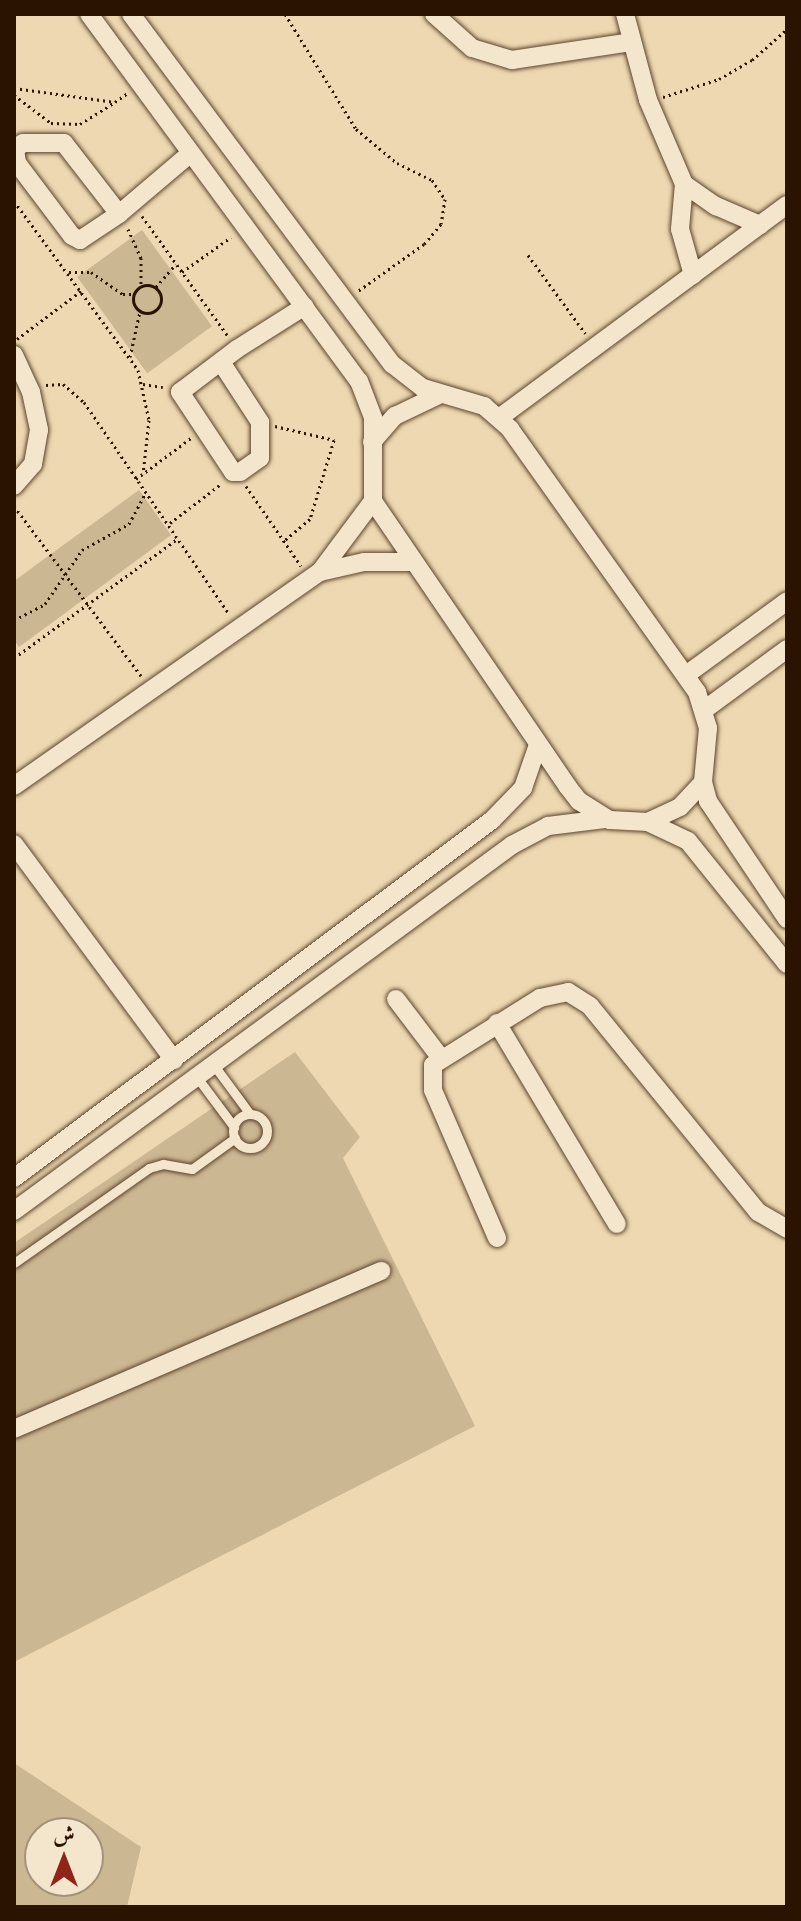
<!DOCTYPE html>
<meta charset="utf-8">
<style>
body{margin:0}
#map{position:relative;width:801px;height:1921px;overflow:hidden;background:#edd8b1;font-family:Alegreya,Amiri,serif}
div>[style]{position:absolute}
[style*='--x']{left:calc(var(--x)*1px);top:calc(var(--y)*1px);width:calc(var(--w)*1px);rotate:calc(var(--a)*1deg)}
.green>*{inset:0;background:#ccb793;transform-origin:0 0}
.path>*{height:3px;margin-top:-1.5px;transform-origin:0;background:repeating-linear-gradient(90deg,#2b1301 0 2px,transparent 0 6px)}
.path>.ring{margin:-1.5px;padding:0;box-sizing:content-box;background:none;border:3px solid #2b1301;border-radius:50%}
.roads{filter:drop-shadow(0 0 2px #5c442d) drop-shadow(0 0 2px #5c442d)}
.lane>*{height:9px;margin:-4.5px;padding:0 4.5px;transform-origin:4.5px;border-radius:4.5px;background:#f3e6cc}
.lane>.ring{margin:-4.5px;padding:0;box-sizing:content-box;background:none;border:9px solid #f3e6cc;border-radius:50%}
.street>*{height:18px;margin:-9px;padding:0 9px;transform-origin:9px;border-radius:9px;background:#f3e6cc}
span{translate:-50% -50%;white-space:nowrap;text-align:center;line-height:1.15;-webkit-text-stroke:8px #f3e6cc;paint-order:stroke}
.frame{position:absolute;inset:0;border:16px solid #2b1301;pointer-events:none}
.north{position:absolute;left:24px;top:1817px;width:80px;height:80px;box-sizing:border-box;background:#f3e6cc;border:2px solid #a3927b;border-radius:50%;rotate:0deg;font-size:22px;font-weight:700;line-height:32px;text-align:center;color:#2b1301}
.north::after{content:'';display:block;margin:auto;width:28px;height:36px;background:#8f2418;clip-path:polygon(50% 0,100% 100%,50% 72%,0 100%)}
</style>
<div id="map">
<div class="green">
<i style="left:142px;top:230px;width:119px;height:80px;rotate:54deg"></i>
<i style="clip-path:polygon(139px 490px,171px 535px,19px 647px,14px 640px,14px 581px)"></i>
<i style="clip-path:polygon(295px 1052px,360px 1137px,343px 1158px,475px 1426px,14px 1662px,14px 1243px)"></i>
<i style="clip-path:polygon(evenodd,14px 1763px,141px 1847px,127px 1907px,14px 1907px,14px 1763px,88px 1833px,88px 1881px,40px 1881px,40px 1833px,88px 1833px)"></i>
</div>
<div class="path">
<i style="--x:285;--y:14;--w:135;--a:58.3"></i>
<i style="--x:356;--y:129;--w:53;--a:39.7"></i>
<i style="--x:397;--y:163;--w:39;--a:26"></i>
<i style="--x:432;--y:180;--w:23;--a:56"></i>
<i style="--x:445;--y:199;--w:25;--a:99"></i>
<i style="--x:441;--y:224;--w:26;--a:130"></i>
<i style="--x:424;--y:244;--w:81;--a:144.5"></i>
<i style="--x:14;--y:88;--w:102;--a:7.9"></i>
<i style="--x:115;--y:102;--w:16;--a:-35"></i>
<i style="--x:14;--y:95;--w:46;--a:37.1"></i>
<i style="--x:51;--y:123;--w:29;--a:2"></i>
<i style="--x:80;--y:124;--w:40;--a:-32"></i>
<i style="--x:663;--y:97;--w:59;--a:-17.8"></i>
<i style="--x:719;--y:79;--w:38;--a:-30"></i>
<i style="--x:752;--y:60;--w:47;--a:-41.5"></i>
<i style="--x:14;--y:201;--w:210;--a:53.7"></i>
<i style="--x:138;--y:370;--w:51;--a:77.6"></i>
<i style="--x:149;--y:420;--w:54;--a:96.3"></i>
<i style="--x:142;--y:216;--w:148;--a:54.4"></i>
<i style="--x:128;--y:229;--w:32;--a:66"></i>
<i style="--x:141;--y:258;--w:28;--a:90"></i>
<i style="--x:528;--y:255;--w:97;--a:53.8"></i>
<i style="--x:69;--y:272;--w:22;--a:0"></i>
<i style="--x:91;--y:272;--w:39;--a:35"></i>
<i style="--x:123;--y:294;--w:10;--a:0"></i>
<i style="--x:182;--y:272;--w:60;--a:-35.5"></i>
<i class="ring" style="left:133px;top:285px;width:25px;height:25px"></i>
<i style="--x:156;--y:287;--w:30;--a:-49"></i>
<i style="--x:17;--y:339;--w:80;--a:-36.9"></i>
<i style="--x:130;--y:357;--w:47;--a:-77.7"></i>
<i style="--x:143;--y:384;--w:20;--a:9"></i>
<i style="--x:46;--y:385;--w:17;--a:-3"></i>
<i style="--x:63;--y:384;--w:28;--a:41"></i>
<i style="--x:84;--y:402;--w:257;--a:55.6"></i>
<i style="--x:275;--y:426;--w:61;--a:13.3"></i>
<i style="--x:334;--y:440;--w:83;--a:106.9"></i>
<i style="--x:310;--y:519;--w:34;--a:140"></i>
<i style="--x:136;--y:479;--w:69;--a:-36.7"></i>
<i style="--x:246;--y:486;--w:97;--a:55.5"></i>
<i style="--x:14;--y:506;--w:212;--a:53.2"></i>
<i style="--x:170;--y:523;--w:64;--a:-37.4"></i>
<i style="--x:14;--y:620;--w:35;--a:-27"></i>
<i style="--x:45;--y:604;--w:65;--a:-55.6"></i>
<i style="--x:82;--y:550;--w:54;--a:-29"></i>
<i style="--x:129;--y:524;--w:36;--a:-62"></i>
<i style="--x:14;--y:658;--w:202;--a:-36.1"></i>
</div>
<div class="roads">
<div class="lane">
<i style="--x:213;--y:1064;--w:62;--a:53.5"></i>
<i style="--x:196;--y:1076;--w:64;--a:53.3"></i>
<i class="ring" style="left:233px;top:1114px;width:25px;height:25px"></i>
<i style="--x:14;--y:1263;--w:165;--a:-35.1"></i>
<i style="--x:149;--y:1168;--w:15;--a:-16"></i>
<i style="--x:163;--y:1164;--w:29;--a:10"></i>
<i style="--x:192;--y:1169;--w:53;--a:-35.8"></i>
</div>
<div class="street">
<i style="--x:89;--y:14;--w:456;--a:53.7"></i>
<i style="--x:359;--y:381;--w:40;--a:69"></i>
<i style="--x:373;--y:418;--w:83;--a:90"></i>
<i style="--x:373;--y:501;--w:346;--a:55.7"></i>
<i style="--x:568;--y:787;--w:18;--a:52"></i>
<i style="--x:579;--y:801;--w:36;--a:32"></i>
<i style="--x:610;--y:820;--w:38;--a:3"></i>
<i style="--x:648;--y:822;--w:44;--a:25.4"></i>
<i style="--x:688;--y:841;--w:158;--a:51.2"></i>
<i style="--x:131;--y:14;--w:437;--a:53.3"></i>
<i style="--x:392;--y:364;--w:39;--a:38"></i>
<i style="--x:423;--y:388;--w:64;--a:16.4"></i>
<i style="--x:484;--y:406;--w:35;--a:41"></i>
<i style="--x:510;--y:429;--w:323;--a:54.6"></i>
<i style="--x:697;--y:692;--w:38;--a:73"></i>
<i style="--x:708;--y:728;--w:54;--a:95.3"></i>
<i style="--x:703;--y:782;--w:20;--a:75"></i>
<i style="--x:708;--y:801;--w:142;--a:56.2"></i>
<i style="--x:434;--y:14;--w:51;--a:41.8"></i>
<i style="--x:472;--y:48;--w:42;--a:16.7"></i>
<i style="--x:512;--y:60;--w:120;--a:-8.6"></i>
<i style="--x:625;--y:14;--w:89;--a:75"></i>
<i style="--x:648;--y:100;--w:91;--a:66.8"></i>
<i style="--x:684;--y:184;--w:39;--a:35"></i>
<i style="--x:716;--y:206;--w:48;--a:23.4"></i>
<i style="--x:684;--y:184;--w:45;--a:95.1"></i>
<i style="--x:680;--y:229;--w:48;--a:74.2"></i>
<i style="--x:119;--y:214;--w:90;--a:-127.8"></i>
<i style="--x:64;--y:143;--w:41;--a:180"></i>
<i style="--x:23;--y:143;--w:10;--a:143"></i>
<i style="--x:15;--y:149;--w:14;--a:82"></i>
<i style="--x:17;--y:163;--w:91;--a:53"></i>
<i style="--x:72;--y:236;--w:9;--a:27"></i>
<i style="--x:80;--y:240;--w:47;--a:-33.7"></i>
<i style="--x:119;--y:214;--w:94;--a:-40.3"></i>
<i style="--x:14;--y:355;--w:41;--a:65.3"></i>
<i style="--x:31;--y:392;--w:39;--a:78"></i>
<i style="--x:39;--y:430;--w:35;--a:100"></i>
<i style="--x:33;--y:464;--w:29;--a:131"></i>
<i style="--x:221;--y:362;--w:72;--a:57"></i>
<i style="--x:260;--y:422;--w:36;--a:90"></i>
<i style="--x:260;--y:458;--w:24;--a:145"></i>
<i style="--x:240;--y:472;--w:7;--a:180"></i>
<i style="--x:233;--y:472;--w:96;--a:-123.5"></i>
<i style="--x:180;--y:392;--w:4;--a:-34"></i>
<i style="--x:183;--y:390;--w:68;--a:-37.2"></i>
<i style="--x:237;--y:349;--w:80;--a:-32.3"></i>
<i style="--x:499;--y:418;--w:358;--a:-36.5"></i>
<i style="--x:372;--y:442;--w:35;--a:-49"></i>
<i style="--x:395;--y:416;--w:51;--a:-25.6"></i>
<i style="--x:320;--y:572;--w:45;--a:-12.8"></i>
<i style="--x:364;--y:562;--w:49;--a:0"></i>
<i style="--x:686;--y:675;--w:125;--a:-36.2"></i>
<i style="--x:704;--y:710;--w:103;--a:-36.3"></i>
<i style="--x:14;--y:786;--w:373;--a:-35"></i>
<i style="--x:320;--y:572;--w:89;--a:-53.3"></i>
<i style="--x:648;--y:822;--w:35;--a:-25"></i>
<i style="--x:680;--y:807;--w:34;--a:-47"></i>
<i style="--x:14;--y:844;--w:269;--a:53.5"></i>
<i style="--x:396;--y:999;--w:73;--a:52.8"></i>
<i style="--x:497;--y:1023;--w:234;--a:59.2"></i>
<i style="--x:14;--y:1178;--w:597;--a:-36.83"></i>
<i style="--x:492;--y:820;--w:45;--a:-45.9"></i>
<i style="--x:523;--y:788;--w:46;--a:-70.8"></i>
<i style="--x:14;--y:1211;--w:618;--a:-36.31"></i>
<i style="--x:512;--y:845;--w:41;--a:-27.8"></i>
<i style="--x:548;--y:826;--w:57;--a:-7"></i>
<i style="--x:497;--y:1238;--w:161;--a:-113.4"></i>
<i style="--x:433;--y:1090;--w:25;--a:-90"></i>
<i style="--x:433;--y:1065;--w:126;--a:-32.1"></i>
<i style="--x:540;--y:998;--w:29;--a:-12"></i>
<i style="--x:568;--y:992;--w:26;--a:32"></i>
<i style="--x:590;--y:1006;--w:266;--a:50.8"></i>
<i style="--x:758;--y:1212;--w:34;--a:30"></i>
<i style="--x:14;--y:1429;--w:400;--a:-23.3"></i>
</div>
</div>
<div class="frame"></div>
<div class="north">ش</div>
</div>
